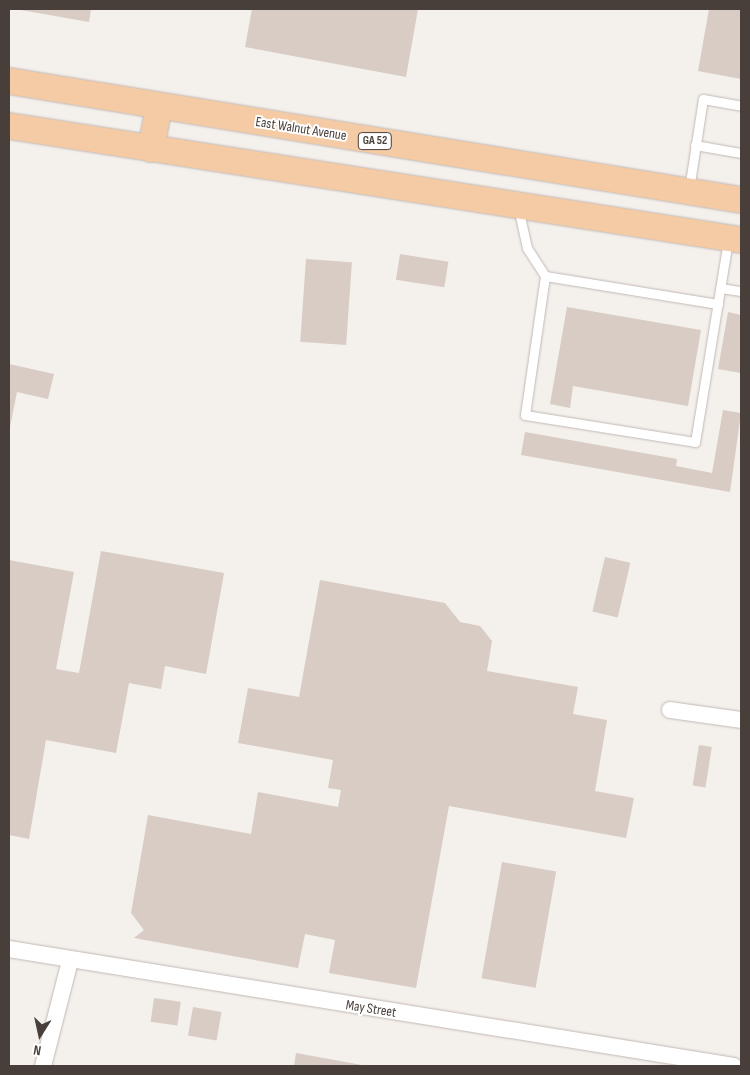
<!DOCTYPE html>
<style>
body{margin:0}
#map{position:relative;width:750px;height:1075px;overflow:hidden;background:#f4f0ec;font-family:"Sofia Sans Condensed",sans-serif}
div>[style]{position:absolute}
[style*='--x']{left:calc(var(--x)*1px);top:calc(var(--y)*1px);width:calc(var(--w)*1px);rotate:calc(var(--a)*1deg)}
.building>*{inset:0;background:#d8ccc5;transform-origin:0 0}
.roads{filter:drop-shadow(0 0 1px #c2b8b2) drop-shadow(0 0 1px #c2b8b2)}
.lane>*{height:9px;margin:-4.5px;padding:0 4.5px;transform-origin:4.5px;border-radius:4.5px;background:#fff}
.street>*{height:16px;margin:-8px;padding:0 8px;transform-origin:8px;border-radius:8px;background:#fff}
.primary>*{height:26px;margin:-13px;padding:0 13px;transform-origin:13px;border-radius:13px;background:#f4cba5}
span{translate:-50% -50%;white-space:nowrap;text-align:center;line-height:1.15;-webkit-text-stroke:4px #fff;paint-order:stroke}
.shield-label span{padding:1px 4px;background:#fff;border:1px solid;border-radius:4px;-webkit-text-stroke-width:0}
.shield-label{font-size:12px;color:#483f3a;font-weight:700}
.street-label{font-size:14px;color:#483f3a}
.frame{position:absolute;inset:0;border:10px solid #483f3a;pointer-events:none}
.north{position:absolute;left:15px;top:1010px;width:50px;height:50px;-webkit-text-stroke:4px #fff;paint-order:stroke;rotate:190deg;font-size:14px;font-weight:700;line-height:20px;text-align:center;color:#483f3a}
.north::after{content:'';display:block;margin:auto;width:18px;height:22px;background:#483f3a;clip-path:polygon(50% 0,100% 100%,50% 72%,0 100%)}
</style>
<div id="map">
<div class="building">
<i style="clip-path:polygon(15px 9px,91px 9px,89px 22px)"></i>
<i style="clip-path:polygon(252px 9px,418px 9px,406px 77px,245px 47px)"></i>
<i style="clip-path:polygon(709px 9px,741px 9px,741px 79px,698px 71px)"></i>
<i style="left:400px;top:254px;width:49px;height:26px;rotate:9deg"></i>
<i style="left:306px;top:259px;width:46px;height:83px;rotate:4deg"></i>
<i style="clip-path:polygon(567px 307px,701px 330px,688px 406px,573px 386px,570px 408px,550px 404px)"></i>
<i style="clip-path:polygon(728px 312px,741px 315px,741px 373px,718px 369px)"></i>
<i style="clip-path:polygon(9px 364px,54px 374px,48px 399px,17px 392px,10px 427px)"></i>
<i style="clip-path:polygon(723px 410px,741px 413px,730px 492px,521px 455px,525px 432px,677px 459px,676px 466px,712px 473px)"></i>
<i style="clip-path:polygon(101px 551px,224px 573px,206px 674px,165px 666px,161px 689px,129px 683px,116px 753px,46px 740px,29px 839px,9px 835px,9px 560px,74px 572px,56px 669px,79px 673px)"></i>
<i style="left:605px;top:557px;width:26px;height:56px;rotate:13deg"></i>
<i style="clip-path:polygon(320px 580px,445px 603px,460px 622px,480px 626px,492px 641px,487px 671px,578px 687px,573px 714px,607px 720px,595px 791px,634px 798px,626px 838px,449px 806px,416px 988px,329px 973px,335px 940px,305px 934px,298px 968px,134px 938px,144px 930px,131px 913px,148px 815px,251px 834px,258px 792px,338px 807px,341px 790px,328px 788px,333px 760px,238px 743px,248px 688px,299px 697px)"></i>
<i style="left:699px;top:745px;width:13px;height:41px;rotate:9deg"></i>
<i style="left:502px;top:862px;width:55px;height:118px;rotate:10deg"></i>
<i style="left:154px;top:998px;width:27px;height:24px;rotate:8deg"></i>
<i style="left:193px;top:1007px;width:29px;height:29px;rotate:10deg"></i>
<i style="clip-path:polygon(296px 1053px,362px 1065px,362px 1066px,294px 1066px)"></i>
</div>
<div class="roads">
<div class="lane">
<i style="--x:695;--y:145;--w:47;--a:9.9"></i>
<i style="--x:689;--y:189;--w:91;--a:-81.2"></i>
<i style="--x:703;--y:99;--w:39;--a:10"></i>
<i style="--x:518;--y:207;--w:42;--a:77.6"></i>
<i style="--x:527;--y:248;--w:33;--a:57"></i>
<i style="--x:721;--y:288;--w:20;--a:9"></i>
<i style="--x:718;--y:304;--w:175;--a:-170.8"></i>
<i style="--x:545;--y:276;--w:140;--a:98.2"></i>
<i style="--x:525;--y:415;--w:172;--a:9"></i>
<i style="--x:695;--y:442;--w:204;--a:-80.7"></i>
</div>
<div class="street">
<i style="--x:670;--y:710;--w:72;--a:8"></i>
<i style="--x:9;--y:949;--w:734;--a:9.17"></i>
<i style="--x:43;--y:1066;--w:108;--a:-75.6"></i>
</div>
<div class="primary">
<i style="--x:9;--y:81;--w:742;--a:9.23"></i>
<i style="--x:9;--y:126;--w:741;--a:8.85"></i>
<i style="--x:151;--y:149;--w:44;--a:-79.5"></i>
</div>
</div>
<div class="shield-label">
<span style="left:375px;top:141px">GA 52</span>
</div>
<div class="street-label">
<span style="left:301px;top:129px;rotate:9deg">East Walnut Avenue</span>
<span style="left:371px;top:1009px;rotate:9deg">May Street</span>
</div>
<div class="frame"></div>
<div class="north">N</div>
</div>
